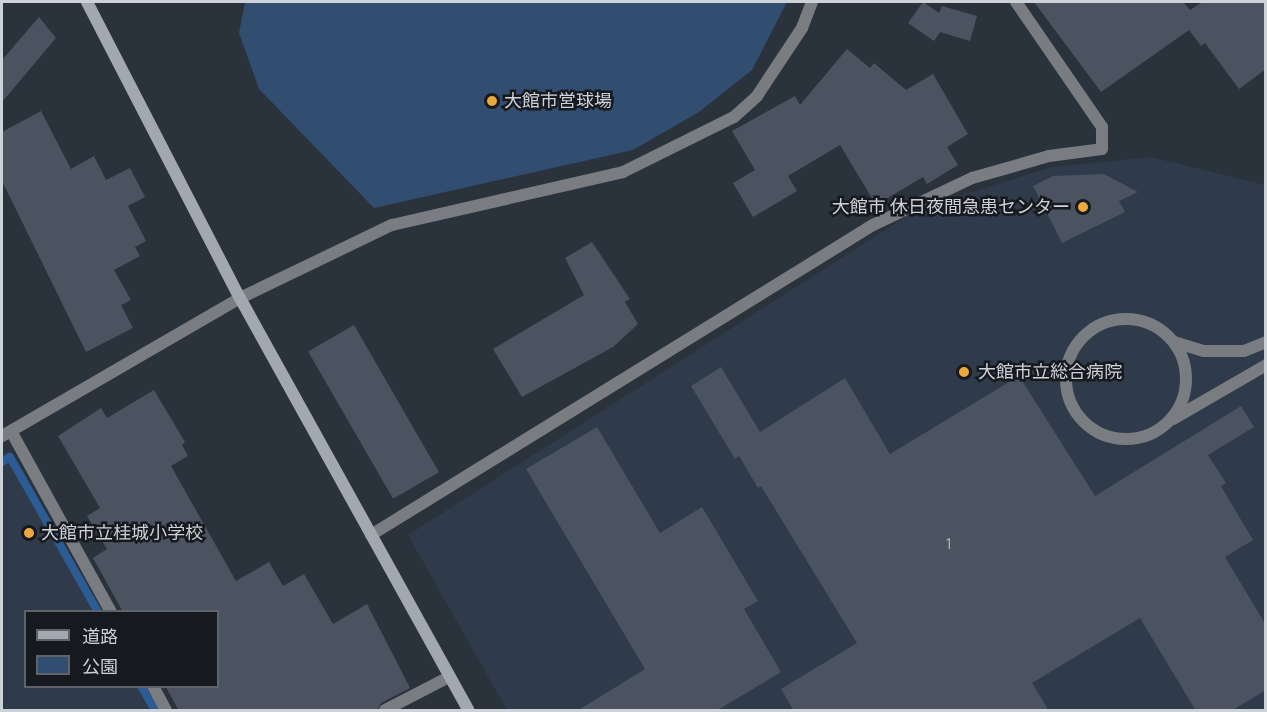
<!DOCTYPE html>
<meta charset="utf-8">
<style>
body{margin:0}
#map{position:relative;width:1267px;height:712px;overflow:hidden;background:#2a323c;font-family:"Roboto Condensed","Noto Sans JP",sans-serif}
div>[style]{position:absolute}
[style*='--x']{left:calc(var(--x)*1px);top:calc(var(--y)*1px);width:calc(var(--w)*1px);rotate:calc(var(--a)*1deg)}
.built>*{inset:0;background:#2f3b4a}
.green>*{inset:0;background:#314d6f}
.stream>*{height:8px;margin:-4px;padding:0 4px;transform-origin:4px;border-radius:4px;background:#2d5c95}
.building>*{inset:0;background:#4a535f;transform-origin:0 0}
.street>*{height:12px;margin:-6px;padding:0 6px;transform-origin:6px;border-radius:6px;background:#797d82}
.street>.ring{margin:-6px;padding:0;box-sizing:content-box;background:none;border:12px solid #797d82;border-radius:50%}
.secondary>*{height:12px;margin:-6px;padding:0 6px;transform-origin:6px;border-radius:6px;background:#a1a8b0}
.dots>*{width:16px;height:16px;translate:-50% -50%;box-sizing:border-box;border:3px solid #16191e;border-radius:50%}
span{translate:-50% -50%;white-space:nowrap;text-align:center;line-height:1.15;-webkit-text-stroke:5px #16191e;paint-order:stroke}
.number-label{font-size:15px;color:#acb2ba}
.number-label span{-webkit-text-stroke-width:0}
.poi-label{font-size:18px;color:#cdd2d9}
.left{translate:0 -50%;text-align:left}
.right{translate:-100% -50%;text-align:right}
.frame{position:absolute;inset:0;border:3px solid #cdd2d9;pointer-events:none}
.legend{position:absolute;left:24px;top:610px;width:195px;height:78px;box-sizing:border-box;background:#16191e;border:2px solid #5f6369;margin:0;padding:8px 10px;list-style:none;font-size:18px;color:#cdd2d9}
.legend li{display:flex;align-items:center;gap:12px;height:30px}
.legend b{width:30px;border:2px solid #5f6369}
</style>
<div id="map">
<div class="built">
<i style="clip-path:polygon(1151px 157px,1265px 185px,1265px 710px,507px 710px,408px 535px,918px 209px,1052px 167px)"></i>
<i style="clip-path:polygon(9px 450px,100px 611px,26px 612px,26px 686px,142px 687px,156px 710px,2px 710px,2px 455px)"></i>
</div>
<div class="green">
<i style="clip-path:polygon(245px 2px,787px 2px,752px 70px,699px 112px,633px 150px,374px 208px,259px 89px,239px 33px)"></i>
</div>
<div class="stream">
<i style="--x:2;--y:462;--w:9;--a:-32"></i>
<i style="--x:10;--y:457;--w:178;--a:60.4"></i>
<i style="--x:141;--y:686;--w:28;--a:60"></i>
</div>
<div class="building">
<i style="clip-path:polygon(923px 2px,939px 13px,942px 6px,977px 16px,970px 41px,940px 32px,934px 41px,908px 23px)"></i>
<i style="clip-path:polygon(1034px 2px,1183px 2px,1190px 10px,1202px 2px,1266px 2px,1266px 69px,1239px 89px,1205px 43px,1201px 46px,1189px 30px,1101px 92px)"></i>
<i style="clip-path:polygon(39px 17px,56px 38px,2px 102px,2px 60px)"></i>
<i style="clip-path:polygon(847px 49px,870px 68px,874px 63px,906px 90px,933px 74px,968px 134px,947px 147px,958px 165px,927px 184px,923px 177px,876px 205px,840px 145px,788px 176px,797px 191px,753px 217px,733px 183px,755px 170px,732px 131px,795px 96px,800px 105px)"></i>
<i style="clip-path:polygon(41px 111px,71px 169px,94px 156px,106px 180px,130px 168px,145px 197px,128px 206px,146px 241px,135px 247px,140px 256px,114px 270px,131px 300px,121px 305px,133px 328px,86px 352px,2px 181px,2px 132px)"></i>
<i style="clip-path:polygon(1104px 174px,1138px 192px,1119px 201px,1125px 212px,1062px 243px,1033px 186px,1053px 176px)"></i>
<i style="clip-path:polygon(592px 242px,630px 299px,625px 302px,638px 324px,613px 347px,522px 397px,493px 349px,584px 295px,565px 258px)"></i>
<i style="left:354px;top:325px;width:170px;height:53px;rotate:60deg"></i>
<i style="clip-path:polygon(721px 367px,760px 432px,845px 378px,890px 454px,1019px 376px,1095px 496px,1241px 406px,1254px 427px,1208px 455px,1226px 483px,1221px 486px,1253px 540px,1225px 557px,1266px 625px,1266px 690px,1231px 711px,1196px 711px,1140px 618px,1032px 683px,1049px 711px,794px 711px,781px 689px,857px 643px,761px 486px,758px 488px,739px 456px,735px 459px,691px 386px)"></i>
<i style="clip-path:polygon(154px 390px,185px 442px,182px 445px,188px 456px,171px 466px,236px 581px,269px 562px,283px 586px,304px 574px,333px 624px,367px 604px,410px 688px,381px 703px,377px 711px,179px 711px,166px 687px,218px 687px,218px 612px,123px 612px,93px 558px,107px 549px,87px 516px,100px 508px,58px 436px,101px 408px,107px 418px)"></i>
<i style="clip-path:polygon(597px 427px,660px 533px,702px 507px,758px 601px,744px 609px,781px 672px,716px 711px,577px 711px,645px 669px,526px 469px)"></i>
</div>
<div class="street">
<i class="ring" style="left:1066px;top:319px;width:108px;height:108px"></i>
<i style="--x:1174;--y:342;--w:31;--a:17"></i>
<i style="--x:1204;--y:351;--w:40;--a:0"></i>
<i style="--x:1244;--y:351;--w:24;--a:-22"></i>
<i style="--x:1173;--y:419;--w:108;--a:-30.1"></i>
<i style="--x:11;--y:431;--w:207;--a:61.1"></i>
<i style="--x:2;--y:436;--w:275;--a:-30.1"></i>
<i style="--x:240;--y:298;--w:169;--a:-25.7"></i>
<i style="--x:392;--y:225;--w:237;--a:-12.9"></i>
<i style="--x:623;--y:172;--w:124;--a:-26.4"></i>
<i style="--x:734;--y:117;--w:31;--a:-42"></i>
<i style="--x:757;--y:96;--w:82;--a:-56.5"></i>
<i style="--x:802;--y:28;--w:28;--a:-69"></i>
<i style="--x:371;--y:535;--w:590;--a:-31.7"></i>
<i style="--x:873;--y:225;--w:110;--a:-25.4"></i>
<i style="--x:972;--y:178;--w:80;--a:-15.9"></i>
<i style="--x:1049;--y:156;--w:53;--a:-7.5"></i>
<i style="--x:1102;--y:149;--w:22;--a:-90"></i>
<i style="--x:1102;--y:127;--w:152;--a:-124.5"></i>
<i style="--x:153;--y:686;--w:27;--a:62"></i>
<i style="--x:385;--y:710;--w:72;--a:-27.3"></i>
</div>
<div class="secondary">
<i style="--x:87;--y:2;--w:333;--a:62.7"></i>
<i style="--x:240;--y:298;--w:471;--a:61"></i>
</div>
<div class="dots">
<i style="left:492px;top:101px;background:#eda83b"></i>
<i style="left:1083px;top:207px;background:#eda83b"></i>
<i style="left:964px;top:372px;background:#eda83b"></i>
<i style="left:29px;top:533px;background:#eda83b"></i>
</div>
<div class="number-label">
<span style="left:949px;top:545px">1</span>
</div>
<div class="poi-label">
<span class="left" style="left:504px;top:101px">大館市営球場</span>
<span class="right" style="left:1070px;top:207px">大館市 休日夜間急患センター</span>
<span class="left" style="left:978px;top:372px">大館市立総合病院</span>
<span class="left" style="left:41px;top:533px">大館市立桂城小学校</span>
</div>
<div class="frame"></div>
<ul class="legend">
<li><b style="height:8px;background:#a1a8b0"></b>道路</li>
<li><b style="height:16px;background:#314d6f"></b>公園</li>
</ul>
</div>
